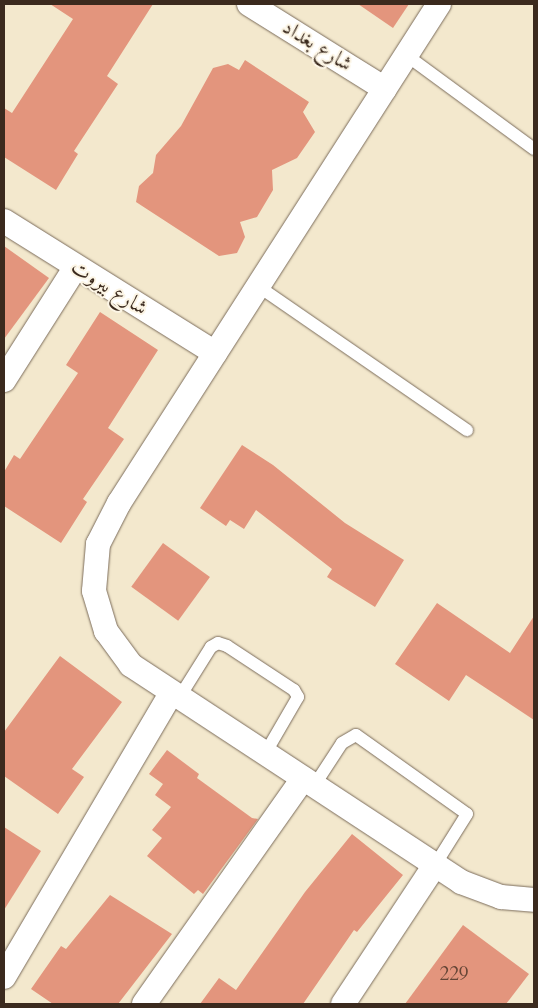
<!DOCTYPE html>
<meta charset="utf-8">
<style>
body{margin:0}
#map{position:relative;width:538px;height:1008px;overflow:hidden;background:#f3e8cd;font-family:Cardo,Amiri,serif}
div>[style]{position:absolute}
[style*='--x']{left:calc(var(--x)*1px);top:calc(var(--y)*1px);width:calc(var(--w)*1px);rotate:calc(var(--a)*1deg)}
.building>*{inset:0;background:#e3957d;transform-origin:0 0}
.roads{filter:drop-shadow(0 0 1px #7b6c5b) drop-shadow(0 0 1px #7b6c5b)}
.lane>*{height:12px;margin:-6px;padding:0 6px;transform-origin:6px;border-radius:6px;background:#fff}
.street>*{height:24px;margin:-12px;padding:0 12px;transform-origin:12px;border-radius:12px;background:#fff}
span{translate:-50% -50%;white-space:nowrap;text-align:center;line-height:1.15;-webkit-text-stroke:4px #fcf5e5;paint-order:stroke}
.number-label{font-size:19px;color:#654536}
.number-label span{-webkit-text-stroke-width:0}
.street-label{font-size:21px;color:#3b2a1e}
.frame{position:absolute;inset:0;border:5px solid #3b2a1e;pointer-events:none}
</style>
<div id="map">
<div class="building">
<i style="clip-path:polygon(50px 4px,153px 4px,107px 76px,118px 84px,74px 151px,78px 154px,56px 190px,4px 157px,4px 108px,12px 113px,73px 19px)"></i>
<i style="clip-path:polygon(358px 4px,409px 4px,393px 28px)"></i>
<i style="clip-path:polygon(245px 60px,309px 102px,303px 112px,315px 132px,297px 158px,272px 170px,273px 190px,257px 217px,240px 222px,245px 237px,237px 253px,219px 256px,136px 202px,139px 186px,153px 173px,156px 155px,181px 126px,213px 68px,228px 64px,239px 70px)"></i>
<i style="clip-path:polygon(4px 246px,49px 278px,4px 339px)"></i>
<i style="clip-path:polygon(100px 312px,158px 350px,108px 428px,124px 439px,83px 499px,87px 502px,61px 543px,4px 506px,4px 472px,14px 455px,20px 459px,78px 373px,66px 365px)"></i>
<i style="clip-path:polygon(242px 445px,273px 465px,345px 523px,404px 560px,375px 607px,327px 577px,332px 569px,256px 510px,244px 529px,230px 520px,226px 526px,200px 508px)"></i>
<i style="left:163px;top:543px;width:58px;height:54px;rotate:36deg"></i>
<i style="clip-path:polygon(437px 603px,510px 653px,534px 616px,534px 720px,466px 675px,449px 701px,395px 664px)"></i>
<i style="clip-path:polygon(60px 656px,122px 702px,72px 769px,84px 777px,58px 814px,4px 776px,4px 732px)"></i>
<i style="clip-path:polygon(167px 750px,199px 774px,197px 778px,252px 818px,258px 819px,203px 894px,198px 890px,194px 894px,147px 856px,162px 838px,152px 830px,171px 807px,155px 795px,163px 784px,149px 774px)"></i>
<i style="clip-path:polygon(4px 827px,41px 851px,4px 910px)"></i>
<i style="clip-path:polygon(352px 834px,403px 875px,357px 932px,354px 930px,303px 1004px,200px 1004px,219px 978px,236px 990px,305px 892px)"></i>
<i style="clip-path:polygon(110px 895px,172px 934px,118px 1004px,53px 1004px,31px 989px,61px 946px,66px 949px)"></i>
<i style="clip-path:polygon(463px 925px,529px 974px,506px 1004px,405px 1004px)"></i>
</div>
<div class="roads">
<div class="lane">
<i style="--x:406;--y:55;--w:159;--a:36.3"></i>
<i style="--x:258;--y:286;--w:254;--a:34.6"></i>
<i style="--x:179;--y:698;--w:60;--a:-57.9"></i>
<i style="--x:211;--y:647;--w:8;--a:-30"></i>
<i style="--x:218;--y:643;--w:9;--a:18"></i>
<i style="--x:227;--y:646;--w:80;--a:33.3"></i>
<i style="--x:294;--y:690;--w:8;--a:60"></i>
<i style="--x:298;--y:697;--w:66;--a:120.1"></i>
<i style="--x:314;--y:786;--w:51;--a:-56.9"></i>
<i style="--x:342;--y:743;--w:16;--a:-30"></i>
<i style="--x:356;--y:735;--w:136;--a:35.4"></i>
<i style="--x:467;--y:814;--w:60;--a:122.1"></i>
</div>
<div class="street">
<i style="--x:249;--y:4;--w:160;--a:32"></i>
<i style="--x:439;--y:4;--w:593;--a:122.67"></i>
<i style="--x:119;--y:503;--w:46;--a:117.1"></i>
<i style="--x:98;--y:544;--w:47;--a:94.9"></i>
<i style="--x:94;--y:591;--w:42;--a:73.3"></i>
<i style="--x:106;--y:631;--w:42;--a:53.7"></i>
<i style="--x:131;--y:665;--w:395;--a:33.3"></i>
<i style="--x:461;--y:882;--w:43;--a:20.6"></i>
<i style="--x:501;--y:897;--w:33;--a:5"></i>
<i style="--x:4;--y:221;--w:249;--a:32"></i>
<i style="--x:4;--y:380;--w:133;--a:-57.6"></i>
<i style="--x:4;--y:977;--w:329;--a:-59.5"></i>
<i style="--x:144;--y:1004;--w:276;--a:-54.8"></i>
<i style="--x:343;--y:1004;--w:167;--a:-56.5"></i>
</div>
</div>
<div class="number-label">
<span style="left:454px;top:975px">229</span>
</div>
<div class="street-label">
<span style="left:317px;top:46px;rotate:32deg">شارع بغداد</span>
<span style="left:109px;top:288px;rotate:32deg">شارع بيروت</span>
</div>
<div class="frame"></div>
</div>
